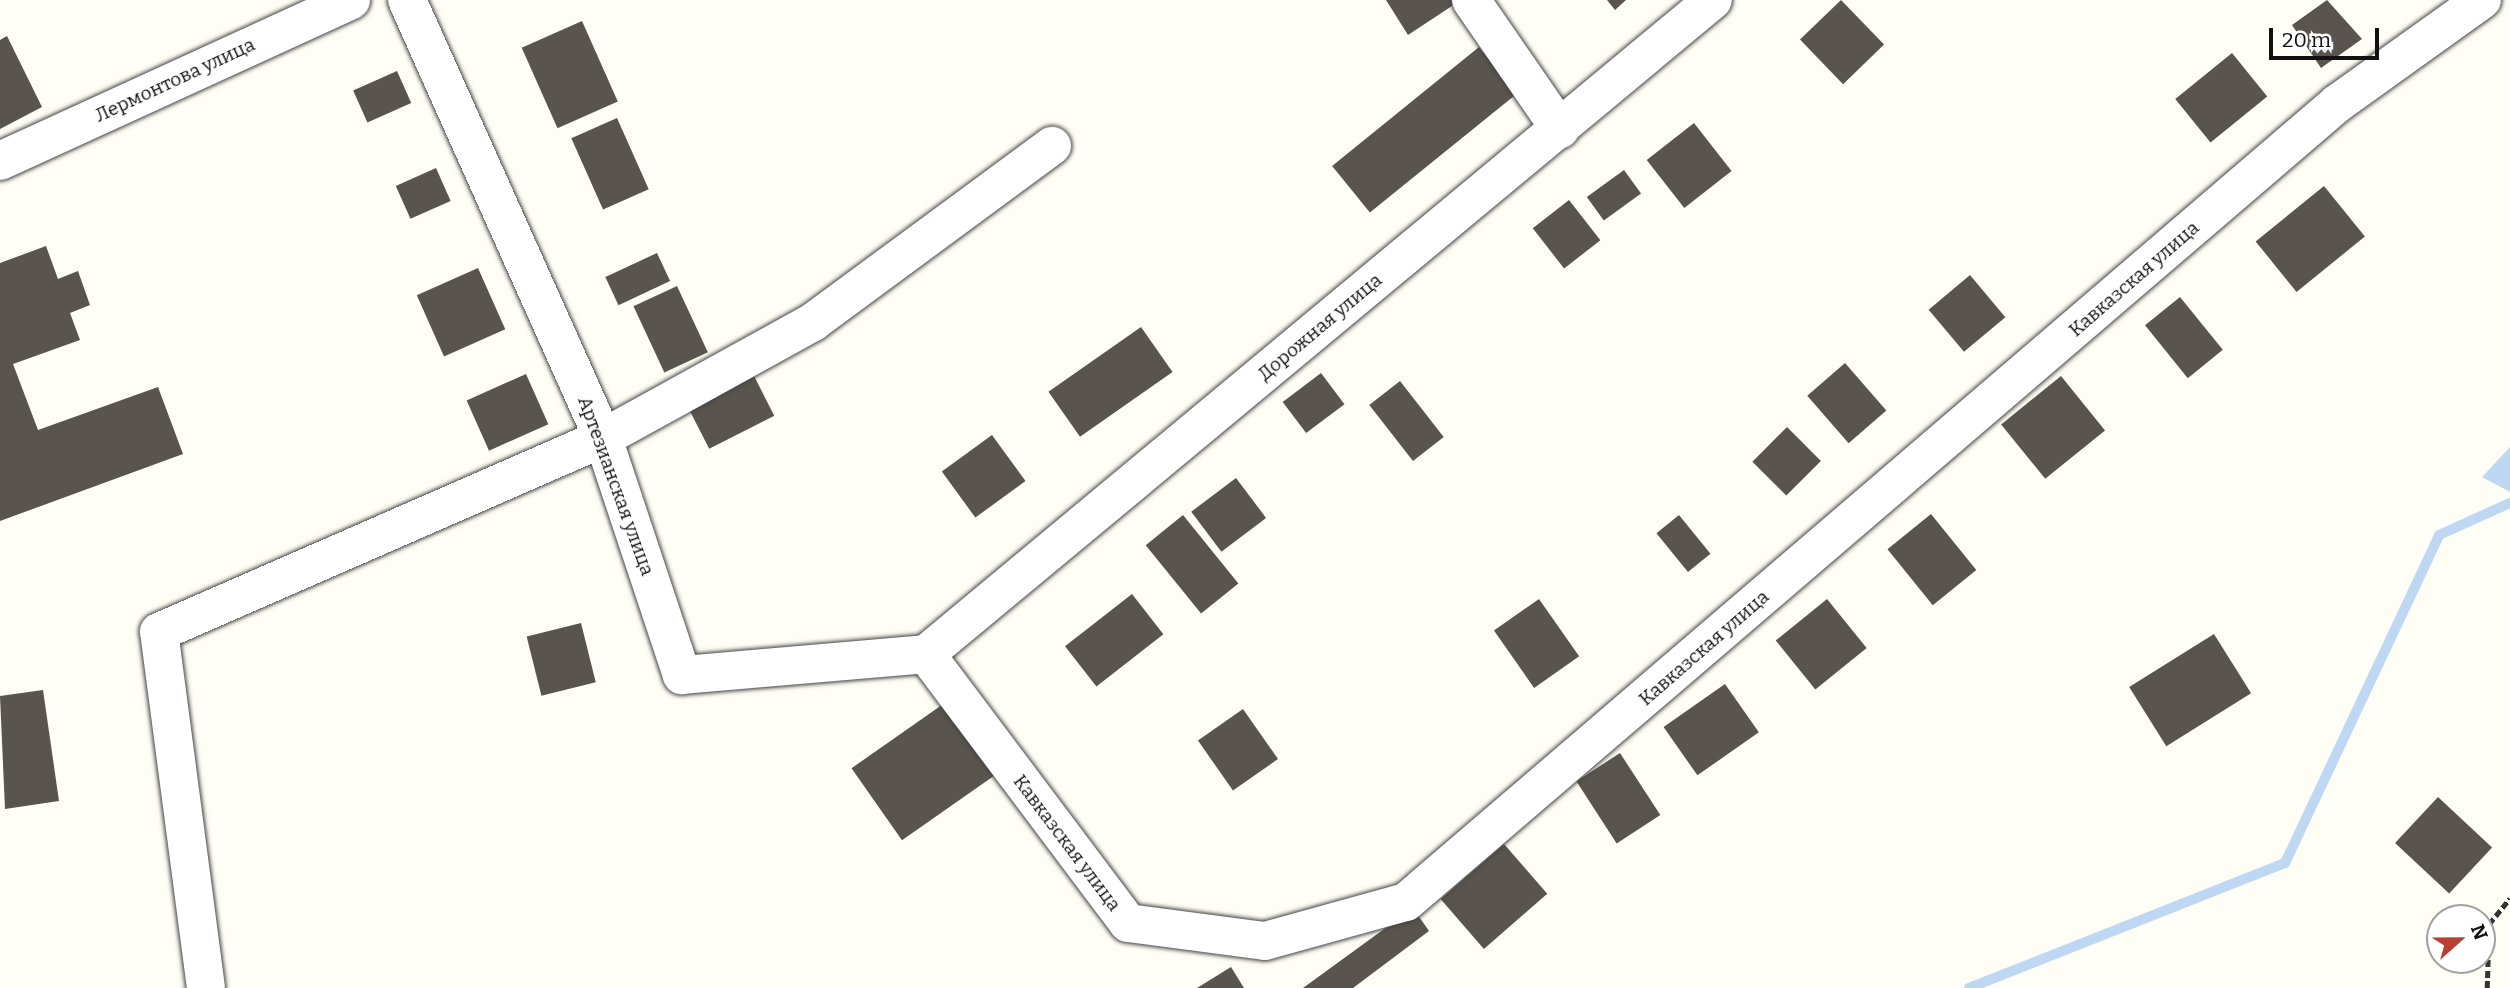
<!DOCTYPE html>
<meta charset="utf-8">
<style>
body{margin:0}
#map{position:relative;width:2510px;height:988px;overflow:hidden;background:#fefef6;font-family:Bitter,serif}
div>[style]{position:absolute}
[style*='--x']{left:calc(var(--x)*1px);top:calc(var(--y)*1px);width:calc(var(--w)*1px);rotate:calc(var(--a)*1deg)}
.water>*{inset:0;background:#bed7f2}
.stream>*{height:10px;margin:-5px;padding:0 5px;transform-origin:5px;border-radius:5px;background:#bed7f2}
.building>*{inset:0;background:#59544e;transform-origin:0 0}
.path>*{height:4.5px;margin-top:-2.25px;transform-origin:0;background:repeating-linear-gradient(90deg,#333 0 7px,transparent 0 10.5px)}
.roads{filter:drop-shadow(0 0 2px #444) drop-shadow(0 0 2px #444)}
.minor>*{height:38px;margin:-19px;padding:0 19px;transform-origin:19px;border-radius:19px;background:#fff}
span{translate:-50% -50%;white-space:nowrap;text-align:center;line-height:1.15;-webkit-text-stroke:7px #fff;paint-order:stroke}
.street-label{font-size:19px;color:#111}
.north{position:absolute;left:2426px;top:904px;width:70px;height:70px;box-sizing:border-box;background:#fff;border:2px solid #a0a0a0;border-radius:50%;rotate:69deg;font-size:19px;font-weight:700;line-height:28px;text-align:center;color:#111}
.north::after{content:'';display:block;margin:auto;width:24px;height:32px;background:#b74033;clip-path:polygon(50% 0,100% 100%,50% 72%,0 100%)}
.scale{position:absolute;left:2269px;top:28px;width:110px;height:32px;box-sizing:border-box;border:4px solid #111;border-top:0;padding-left:9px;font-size:21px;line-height:24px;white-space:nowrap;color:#111;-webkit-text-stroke:5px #fff;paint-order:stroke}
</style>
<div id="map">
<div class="water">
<i style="clip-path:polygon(2510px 447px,2510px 492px,2482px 477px)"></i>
</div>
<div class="stream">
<i style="--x:1969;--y:988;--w:340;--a:-21.6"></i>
<i style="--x:2285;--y:863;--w:362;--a:-64.8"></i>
<i style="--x:2439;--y:535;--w:78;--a:-24.3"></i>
</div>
<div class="building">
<i style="clip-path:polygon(1386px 0,1452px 0,1455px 4px,1408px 35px)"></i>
<i style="clip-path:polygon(1607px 0,1626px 0,1615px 10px)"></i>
<i style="left:1841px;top:0;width:62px;height:57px;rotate:46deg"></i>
<i style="clip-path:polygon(2327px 0,2362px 39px,2321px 68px,2292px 25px)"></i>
<i style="left:582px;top:21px;width:88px;height:66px;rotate:66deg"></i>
<i style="clip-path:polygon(7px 36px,42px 107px,0 129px,0 40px)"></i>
<i style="left:1479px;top:47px;width:60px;height:189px;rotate:51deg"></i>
<i style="left:2232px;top:53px;width:56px;height:73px;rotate:51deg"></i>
<i style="left:397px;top:71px;width:35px;height:48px;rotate:66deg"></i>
<i style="left:617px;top:118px;width:78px;height:50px;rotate:66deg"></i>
<i style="left:1694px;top:123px;width:61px;height:60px;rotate:52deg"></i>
<i style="left:436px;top:168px;width:36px;height:44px;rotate:66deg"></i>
<i style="left:1624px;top:170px;width:29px;height:46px;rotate:54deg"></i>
<i style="left:2324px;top:186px;width:65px;height:88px;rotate:51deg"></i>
<i style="left:1569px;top:200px;width:51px;height:46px;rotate:52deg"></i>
<i style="clip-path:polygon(46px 246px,58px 279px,78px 271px,90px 305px,70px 313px,80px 340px,13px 364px,38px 430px,158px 387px,183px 454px,0 521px,0 263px)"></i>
<i style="left:657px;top:253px;width:31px;height:57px;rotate:65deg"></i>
<i style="left:478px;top:268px;width:67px;height:67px;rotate:66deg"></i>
<i style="left:1970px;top:275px;width:55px;height:54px;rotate:50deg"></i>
<i style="left:677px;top:286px;width:73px;height:48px;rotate:65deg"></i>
<i style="left:2180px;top:297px;width:68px;height:45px;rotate:51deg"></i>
<i style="left:1141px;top:327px;width:55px;height:113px;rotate:55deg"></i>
<i style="left:1845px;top:363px;width:63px;height:50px;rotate:49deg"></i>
<i style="left:752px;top:372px;width:49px;height:73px;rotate:63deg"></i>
<i style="left:1321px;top:373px;width:39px;height:48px;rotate:53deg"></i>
<i style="left:526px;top:374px;width:55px;height:65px;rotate:66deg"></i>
<i style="left:2061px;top:376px;width:70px;height:77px;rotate:51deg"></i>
<i style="left:1400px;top:381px;width:71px;height:39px;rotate:52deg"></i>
<i style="left:1787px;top:427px;width:48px;height:49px;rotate:45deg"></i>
<i style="left:992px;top:435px;width:57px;height:62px;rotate:54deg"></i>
<i style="left:1236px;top:478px;width:50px;height:56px;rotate:53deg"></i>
<i style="left:1931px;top:514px;width:72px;height:56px;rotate:51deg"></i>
<i style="left:1183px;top:515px;width:88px;height:48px;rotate:51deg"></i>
<i style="left:1679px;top:515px;width:50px;height:29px;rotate:51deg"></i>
<i style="left:1132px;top:594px;width:51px;height:85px;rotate:52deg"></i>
<i style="left:1539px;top:599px;width:70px;height:55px;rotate:55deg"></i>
<i style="left:1827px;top:599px;width:63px;height:66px;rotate:51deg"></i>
<i style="left:581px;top:623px;width:61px;height:56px;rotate:76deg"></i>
<i style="left:2214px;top:634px;width:70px;height:100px;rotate:58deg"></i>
<i style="left:1725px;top:684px;width:59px;height:75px;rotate:55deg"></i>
<i style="clip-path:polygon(43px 690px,59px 801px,5px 809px,0 696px)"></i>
<i style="left:949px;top:700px;width:88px;height:119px;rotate:55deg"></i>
<i style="left:1243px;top:709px;width:61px;height:55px;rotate:55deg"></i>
<i style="left:1620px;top:753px;width:74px;height:52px;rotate:57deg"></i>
<i style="left:2438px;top:797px;width:74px;height:63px;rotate:43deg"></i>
<i style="left:1504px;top:844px;width:66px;height:84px;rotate:49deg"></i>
<i style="clip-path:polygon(1413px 908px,1429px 931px,1353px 988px,1303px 988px)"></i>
<i style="clip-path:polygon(1231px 967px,1244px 988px,1197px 988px)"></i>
</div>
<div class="path">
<i style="--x:2487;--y:988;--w:64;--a:-88.2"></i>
<i style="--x:2489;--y:924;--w:33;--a:-51"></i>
</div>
<div class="roads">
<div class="minor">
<i style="--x:407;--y:0;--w:480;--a:65.9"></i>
<i style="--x:603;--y:438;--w:250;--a:71.6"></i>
<i style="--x:682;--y:675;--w:245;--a:-4.9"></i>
<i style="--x:1471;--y:0;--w:157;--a:55.4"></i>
<i style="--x:0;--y:161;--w:386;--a:-24.6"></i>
<i style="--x:926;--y:654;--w:336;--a:53.1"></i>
<i style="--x:1128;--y:923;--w:138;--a:7.5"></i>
<i style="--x:1265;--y:941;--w:146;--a:-15.5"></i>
<i style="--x:1406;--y:902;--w:1228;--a:-40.61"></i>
<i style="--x:2338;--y:103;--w:177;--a:-35.6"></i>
<i style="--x:926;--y:654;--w:1023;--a:-39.73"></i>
<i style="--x:206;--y:988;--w:359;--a:-97.5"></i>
<i style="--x:159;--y:632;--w:485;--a:-23.6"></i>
<i style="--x:603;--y:438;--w:240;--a:-28.9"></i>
<i style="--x:813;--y:322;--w:297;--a:-36.4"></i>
</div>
</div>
<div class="street-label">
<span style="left:175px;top:80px;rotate:-25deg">Лермонтова улица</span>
<span style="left:2134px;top:279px;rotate:-41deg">Кавказская улица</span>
<span style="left:1320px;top:327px;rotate:-40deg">Дорожная улица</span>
<span style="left:616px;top:486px;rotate:70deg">Артезианская улица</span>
<span style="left:1704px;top:648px;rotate:-41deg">Кавказская улица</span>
<span style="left:1067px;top:843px;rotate:53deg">Кавказская улица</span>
</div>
<div class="north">N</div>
<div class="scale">20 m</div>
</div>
